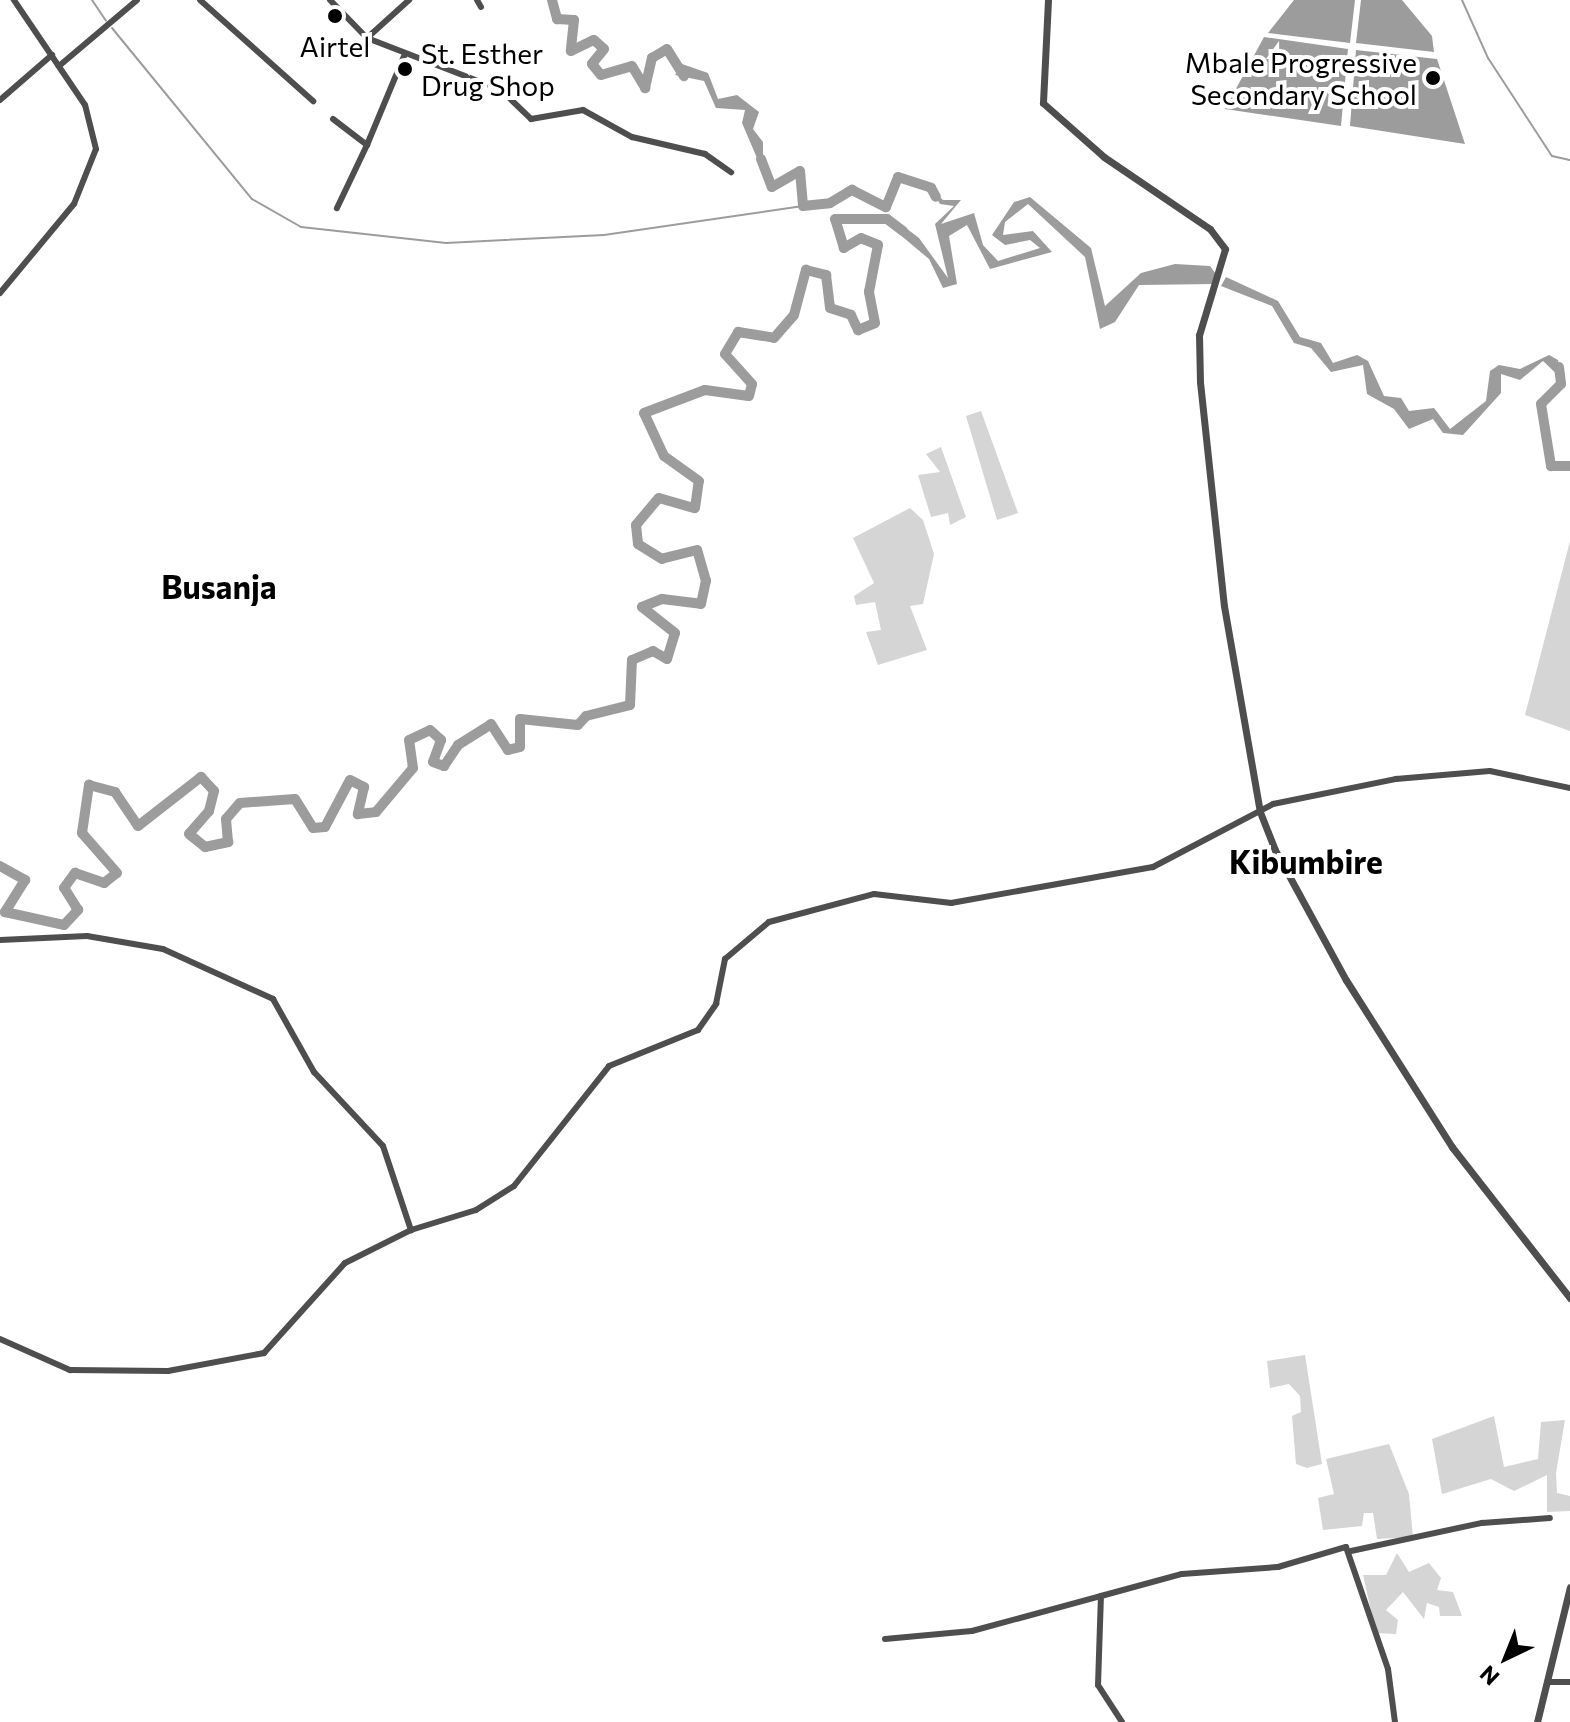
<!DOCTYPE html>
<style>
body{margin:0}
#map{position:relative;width:1570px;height:1722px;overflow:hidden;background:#fff;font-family:Commissioner,sans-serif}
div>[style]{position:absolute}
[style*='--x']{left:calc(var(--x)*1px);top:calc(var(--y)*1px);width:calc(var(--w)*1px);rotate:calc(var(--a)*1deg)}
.green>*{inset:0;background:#d5d5d5}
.water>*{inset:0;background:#9c9c9c}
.stream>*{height:2px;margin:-1px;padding:0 1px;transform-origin:1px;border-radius:1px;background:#9c9c9c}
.river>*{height:10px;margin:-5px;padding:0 5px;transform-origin:5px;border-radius:5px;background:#9c9c9c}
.minor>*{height:6px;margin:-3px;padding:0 3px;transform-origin:3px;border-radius:3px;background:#4e4e4e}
.tertiary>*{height:7px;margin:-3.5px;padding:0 3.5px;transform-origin:3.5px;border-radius:3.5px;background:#4e4e4e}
.dots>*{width:22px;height:22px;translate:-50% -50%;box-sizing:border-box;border:4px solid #fff;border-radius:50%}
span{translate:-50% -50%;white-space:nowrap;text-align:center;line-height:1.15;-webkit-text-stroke:8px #fff;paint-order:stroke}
.poi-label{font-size:28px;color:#000}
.left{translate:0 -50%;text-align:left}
.right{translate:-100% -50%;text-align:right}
.quarter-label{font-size:32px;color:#000;font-weight:700}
.north{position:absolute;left:1466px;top:1618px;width:80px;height:80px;-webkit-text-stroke:6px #fff;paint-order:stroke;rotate:223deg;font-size:22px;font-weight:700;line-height:32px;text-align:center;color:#000}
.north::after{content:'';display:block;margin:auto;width:28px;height:36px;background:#000;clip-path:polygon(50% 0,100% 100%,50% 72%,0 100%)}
</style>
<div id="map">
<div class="green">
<i style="clip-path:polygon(981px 411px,1018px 513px,997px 520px,966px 416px)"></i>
<i style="clip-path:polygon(941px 447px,966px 517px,950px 525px,948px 513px,931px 517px,918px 475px,940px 472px,926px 454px)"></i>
<i style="clip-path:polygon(910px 508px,923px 520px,934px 554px,923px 604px,910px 606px,927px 650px,878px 665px,866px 632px,881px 630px,875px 602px,856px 605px,854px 596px,874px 583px,853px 538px)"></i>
<i style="clip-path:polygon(1570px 541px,1570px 731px,1525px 715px)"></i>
<i style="clip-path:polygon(1305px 1355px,1322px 1464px,1307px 1468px,1296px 1464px,1292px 1416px,1301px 1412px,1300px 1396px,1289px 1384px,1270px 1388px,1267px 1361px)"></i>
<i style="clip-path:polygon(1494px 1416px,1504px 1467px,1538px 1459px,1541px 1422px,1565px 1420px,1556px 1473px,1557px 1493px,1570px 1496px,1570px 1511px,1547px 1512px,1547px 1475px,1514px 1491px,1491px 1479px,1442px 1494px,1432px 1439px)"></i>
<i style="clip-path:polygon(1389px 1444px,1409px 1494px,1413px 1537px,1377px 1539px,1373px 1513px,1364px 1513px,1362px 1526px,1323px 1530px,1318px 1498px,1334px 1494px,1326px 1459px)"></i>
<i style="clip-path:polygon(1397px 1553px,1409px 1572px,1429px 1563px,1441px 1578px,1437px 1590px,1453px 1592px,1462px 1616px,1440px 1616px,1439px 1607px,1427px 1603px,1424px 1619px,1403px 1592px,1386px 1610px,1398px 1620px,1396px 1634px,1376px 1633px,1363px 1575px,1386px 1575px)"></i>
</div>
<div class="water">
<i style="clip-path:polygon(1294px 0,1355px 0,1350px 43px,1268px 33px)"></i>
<i style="clip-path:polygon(1361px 0,1402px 0,1432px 36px,1434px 52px,1356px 43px)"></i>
<i style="clip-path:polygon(1264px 37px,1348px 49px,1341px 126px,1225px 109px)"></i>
<i style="clip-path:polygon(1356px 50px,1437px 59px,1465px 144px,1350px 126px)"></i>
<i style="clip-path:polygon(682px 64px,708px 73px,718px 99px,737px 95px,759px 112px,753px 129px,763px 142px,763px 172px,742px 123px,745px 110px,716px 108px,704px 81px,675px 75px)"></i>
<i style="clip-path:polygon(931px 188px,943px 200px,961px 200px,941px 224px,974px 213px,983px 245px,998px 261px,1040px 248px,1030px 240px,1005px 245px,992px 235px,1014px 202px,1030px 197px,1091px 248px,1105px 306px,1141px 273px,1175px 264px,1210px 266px,1218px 277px,1215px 284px,1139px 285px,1115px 322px,1100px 329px,1085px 257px,1028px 204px,1005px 222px,1003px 235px,1033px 231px,1052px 252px,990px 269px,967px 225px,949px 236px,957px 284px,943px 288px,929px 259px,892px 228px,898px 222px,919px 238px,948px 278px,935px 224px,954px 206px,940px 204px)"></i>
<i style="clip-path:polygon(1226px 277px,1278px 301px,1300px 337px,1321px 343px,1333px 363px,1357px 355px,1368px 361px,1384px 396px,1401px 398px,1409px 411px,1434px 408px,1450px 429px,1486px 401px,1490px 371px,1499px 365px,1520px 369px,1549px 355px,1558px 360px,1562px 379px,1543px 361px,1520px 380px,1501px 374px,1501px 393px,1463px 435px,1443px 433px,1433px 419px,1409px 429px,1394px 409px,1367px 394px,1363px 365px,1331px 372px,1311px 348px,1294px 343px,1272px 306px,1221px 286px)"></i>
</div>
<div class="stream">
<i style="--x:92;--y:0;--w:25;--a:56"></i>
<i style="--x:1462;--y:0;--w:64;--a:65.9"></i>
<i style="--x:1488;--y:58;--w:117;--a:56.9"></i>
<i style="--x:1552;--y:156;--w:18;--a:13"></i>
<i style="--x:112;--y:28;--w:221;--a:50.7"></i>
<i style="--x:252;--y:199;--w:56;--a:29.7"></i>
<i style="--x:301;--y:227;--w:146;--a:6.3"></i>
<i style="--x:446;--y:243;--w:158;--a:-2.9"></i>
<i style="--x:604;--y:235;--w:201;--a:-8.3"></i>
</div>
<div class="river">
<i style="--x:552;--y:0;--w:20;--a:75"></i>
<i style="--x:557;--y:19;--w:17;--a:3"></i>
<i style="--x:574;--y:20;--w:31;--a:96"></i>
<i style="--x:571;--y:51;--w:25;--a:-26"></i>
<i style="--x:594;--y:40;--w:13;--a:42"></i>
<i style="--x:604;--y:49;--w:19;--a:129"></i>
<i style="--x:592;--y:64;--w:14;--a:51"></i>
<i style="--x:601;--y:75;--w:32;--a:-16"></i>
<i style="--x:632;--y:66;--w:26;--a:59"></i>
<i style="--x:645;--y:88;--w:31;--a:-77"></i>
<i style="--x:652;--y:58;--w:17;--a:-31"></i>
<i style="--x:667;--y:49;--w:32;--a:58"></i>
<i style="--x:761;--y:159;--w:30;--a:69"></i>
<i style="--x:772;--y:187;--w:32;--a:-30"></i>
<i style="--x:800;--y:171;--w:35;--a:85"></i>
<i style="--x:803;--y:206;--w:27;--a:-6"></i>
<i style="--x:830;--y:203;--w:26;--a:-31"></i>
<i style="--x:852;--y:190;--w:38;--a:27"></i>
<i style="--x:886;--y:207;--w:32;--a:-68"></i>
<i style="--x:898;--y:177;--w:35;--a:18"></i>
<i style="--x:931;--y:188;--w:10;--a:61"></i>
<i style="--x:1559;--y:367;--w:17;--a:83"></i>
<i style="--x:1561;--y:384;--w:28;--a:135"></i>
<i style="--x:1541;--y:404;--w:63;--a:80.8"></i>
<i style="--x:1551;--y:466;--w:19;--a:0"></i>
<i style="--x:0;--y:866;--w:29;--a:29"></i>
<i style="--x:25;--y:880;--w:38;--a:122"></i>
<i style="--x:5;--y:912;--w:60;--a:12.4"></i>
<i style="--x:64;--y:925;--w:21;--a:-47"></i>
<i style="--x:78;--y:910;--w:26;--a:-122"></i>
<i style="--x:64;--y:888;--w:19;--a:-54"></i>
<i style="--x:75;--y:873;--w:31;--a:19"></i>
<i style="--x:104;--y:883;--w:16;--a:-38"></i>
<i style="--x:117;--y:873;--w:53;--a:-131.2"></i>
<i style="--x:82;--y:833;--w:49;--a:-81.7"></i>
<i style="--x:89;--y:785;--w:27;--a:15"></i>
<i style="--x:115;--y:792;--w:41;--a:55.9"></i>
<i style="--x:138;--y:826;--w:80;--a:-37.9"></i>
<i style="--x:201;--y:777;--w:19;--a:47"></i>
<i style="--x:214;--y:791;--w:21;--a:104"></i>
<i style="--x:209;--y:811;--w:30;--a:131"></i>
<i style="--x:189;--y:834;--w:21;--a:39"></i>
<i style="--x:205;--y:847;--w:24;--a:-12"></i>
<i style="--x:228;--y:842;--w:23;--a:-95"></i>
<i style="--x:226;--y:819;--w:21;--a:-49"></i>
<i style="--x:240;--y:803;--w:55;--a:-4.2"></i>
<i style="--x:295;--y:799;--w:34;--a:58"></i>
<i style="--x:313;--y:828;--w:12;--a:-5"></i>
<i style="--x:325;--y:827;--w:53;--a:-62"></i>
<i style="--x:350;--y:780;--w:16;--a:27"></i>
<i style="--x:364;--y:787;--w:28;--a:103"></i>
<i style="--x:358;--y:814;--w:18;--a:-6"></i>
<i style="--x:376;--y:812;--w:57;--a:-49.9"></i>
<i style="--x:413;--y:768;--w:28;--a:-98"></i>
<i style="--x:409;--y:740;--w:23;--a:-25"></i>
<i style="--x:430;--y:730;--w:15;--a:42"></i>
<i style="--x:441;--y:740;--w:23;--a:110"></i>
<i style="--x:433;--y:762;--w:12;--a:20"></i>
<i style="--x:444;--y:766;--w:25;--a:-56"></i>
<i style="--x:458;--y:745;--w:39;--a:-32"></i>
<i style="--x:491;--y:724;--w:31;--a:57"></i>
<i style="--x:508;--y:750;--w:12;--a:-14"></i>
<i style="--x:520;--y:747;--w:28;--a:-90"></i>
<i style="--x:520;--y:719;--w:58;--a:5.9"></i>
<i style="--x:578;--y:725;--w:12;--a:-48"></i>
<i style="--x:586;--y:716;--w:45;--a:-14"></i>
<i style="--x:630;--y:705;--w:45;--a:-87.5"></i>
<i style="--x:632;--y:660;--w:23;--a:-23"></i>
<i style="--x:653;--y:651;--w:16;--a:30"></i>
<i style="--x:667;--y:659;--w:27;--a:-73"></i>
<i style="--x:675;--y:633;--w:42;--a:-141.8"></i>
<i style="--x:642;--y:607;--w:22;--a:-22"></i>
<i style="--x:662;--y:599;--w:39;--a:7"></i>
<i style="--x:701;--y:604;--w:24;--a:-78"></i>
<i style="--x:706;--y:581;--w:32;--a:-106"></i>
<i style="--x:697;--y:550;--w:36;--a:166"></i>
<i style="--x:662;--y:559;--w:28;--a:-148"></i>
<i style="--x:638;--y:544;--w:19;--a:-96"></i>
<i style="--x:636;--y:525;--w:35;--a:-50"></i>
<i style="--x:659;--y:498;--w:37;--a:16"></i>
<i style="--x:695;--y:508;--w:27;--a:-82"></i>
<i style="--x:699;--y:481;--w:43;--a:-144.5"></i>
<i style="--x:664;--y:456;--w:47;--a:-114.9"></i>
<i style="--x:644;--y:413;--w:65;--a:-20.7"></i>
<i style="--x:705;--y:390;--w:44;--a:7.8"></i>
<i style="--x:749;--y:396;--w:12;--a:-76"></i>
<i style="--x:752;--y:384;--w:40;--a:-132"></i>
<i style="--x:725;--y:354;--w:26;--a:-59"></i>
<i style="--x:738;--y:332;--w:36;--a:9"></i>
<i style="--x:774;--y:338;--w:30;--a:-49"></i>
<i style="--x:794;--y:315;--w:47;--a:-75.1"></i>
<i style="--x:806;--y:270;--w:21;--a:14"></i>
<i style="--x:826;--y:275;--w:33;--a:83"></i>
<i style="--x:830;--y:308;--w:22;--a:18"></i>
<i style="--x:851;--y:315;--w:17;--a:65"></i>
<i style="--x:858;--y:330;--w:18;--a:-22"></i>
<i style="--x:875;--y:323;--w:32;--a:-101"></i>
<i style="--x:869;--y:292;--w:48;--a:-79.2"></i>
<i style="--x:878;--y:245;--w:18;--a:-158"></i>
<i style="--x:861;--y:238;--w:20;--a:150"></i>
<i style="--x:844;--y:248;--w:30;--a:-107"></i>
<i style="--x:835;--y:219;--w:52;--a:0"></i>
<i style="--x:887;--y:219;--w:20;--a:37"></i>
</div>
<div class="minor">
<i style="--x:200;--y:0;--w:152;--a:41.8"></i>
<i style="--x:330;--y:0;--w:53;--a:45.8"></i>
<i style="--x:367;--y:38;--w:144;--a:21.2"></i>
<i style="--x:501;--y:90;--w:42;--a:44"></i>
<i style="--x:531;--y:119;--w:53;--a:-9.8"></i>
<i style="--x:583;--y:110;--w:56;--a:28.9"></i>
<i style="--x:632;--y:137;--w:75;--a:13.1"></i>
<i style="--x:705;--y:154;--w:32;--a:35"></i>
<i style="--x:477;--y:0;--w:8;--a:60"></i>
<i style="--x:367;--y:38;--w:57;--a:-42.1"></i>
<i style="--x:59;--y:66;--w:102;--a:-40.2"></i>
<i style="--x:0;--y:100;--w:69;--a:-40.9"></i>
<i style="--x:333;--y:119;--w:43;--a:37.4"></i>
<i style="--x:367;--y:145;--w:70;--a:115.5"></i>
<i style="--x:367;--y:145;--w:96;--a:-67.4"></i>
<i style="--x:0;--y:293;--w:116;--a:-50.3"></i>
<i style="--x:74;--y:204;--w:59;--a:-68.2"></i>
<i style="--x:96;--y:149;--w:45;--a:-104"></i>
<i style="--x:85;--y:105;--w:127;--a:-124.1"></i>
<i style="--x:0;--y:940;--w:87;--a:-2.6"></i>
<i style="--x:87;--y:936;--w:77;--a:9.7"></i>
<i style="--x:163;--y:949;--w:121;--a:24.4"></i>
<i style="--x:273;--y:999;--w:84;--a:60.7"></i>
<i style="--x:314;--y:1072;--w:101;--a:47"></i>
<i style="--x:383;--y:1146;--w:89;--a:71.6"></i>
<i style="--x:0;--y:1339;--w:77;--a:23.9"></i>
<i style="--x:70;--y:1370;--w:98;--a:0.6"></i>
<i style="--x:168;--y:1371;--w:98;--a:-10.6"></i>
<i style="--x:264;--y:1353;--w:121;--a:-48"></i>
<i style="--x:345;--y:1263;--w:74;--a:-26.6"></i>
<i style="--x:411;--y:1230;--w:68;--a:-17.1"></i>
<i style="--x:476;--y:1210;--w:45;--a:-32.3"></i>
<i style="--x:514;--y:1186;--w:153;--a:-51.6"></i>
<i style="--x:609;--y:1066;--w:96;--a:-22"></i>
<i style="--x:698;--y:1030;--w:32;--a:-55"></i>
<i style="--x:716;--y:1004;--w:46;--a:-78.7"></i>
<i style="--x:725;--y:959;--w:57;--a:-40.1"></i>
<i style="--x:769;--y:922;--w:109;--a:-14.9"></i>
<i style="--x:874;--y:894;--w:78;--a:6.7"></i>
<i style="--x:951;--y:903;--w:205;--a:-10.1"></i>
<i style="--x:1153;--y:867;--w:136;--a:-27.7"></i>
<i style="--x:1273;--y:804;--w:126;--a:-11.5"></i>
<i style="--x:1396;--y:779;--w:94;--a:-4.9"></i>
<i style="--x:1490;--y:771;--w:82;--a:12"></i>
<i style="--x:1351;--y:1551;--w:134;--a:-12.1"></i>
<i style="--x:1482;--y:1523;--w:68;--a:-4.2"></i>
<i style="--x:885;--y:1639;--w:87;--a:-5.3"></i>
<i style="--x:972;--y:1631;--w:134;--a:-15.2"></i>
<i style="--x:1549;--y:1682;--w:21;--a:0"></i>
<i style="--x:1122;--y:1722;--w:44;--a:-123"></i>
<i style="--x:1098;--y:1685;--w:89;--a:-88.1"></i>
<i style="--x:1101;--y:1596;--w:84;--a:-15.2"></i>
<i style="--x:1182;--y:1574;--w:96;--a:-4.2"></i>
<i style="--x:1278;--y:1567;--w:71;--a:-16.4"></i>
<i style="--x:1346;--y:1547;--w:129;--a:71"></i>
<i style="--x:1388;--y:1669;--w:53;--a:82.5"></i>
</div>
<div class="tertiary">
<i style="--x:1048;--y:0;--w:103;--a:92.8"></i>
<i style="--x:1043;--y:103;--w:81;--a:41.5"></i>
<i style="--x:1104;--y:157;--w:128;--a:34.2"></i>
<i style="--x:1210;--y:229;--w:25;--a:53"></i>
<i style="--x:1225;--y:249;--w:90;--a:106.8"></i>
<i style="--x:1199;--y:335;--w:47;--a:88.8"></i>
<i style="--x:1200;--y:382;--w:225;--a:83.9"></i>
<i style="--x:1224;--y:606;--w:209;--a:80.1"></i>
<i style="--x:1260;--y:812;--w:41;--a:68.5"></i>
<i style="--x:1275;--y:850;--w:148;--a:61.4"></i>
<i style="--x:1346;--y:980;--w:198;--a:57.6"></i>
<i style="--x:1452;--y:1147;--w:192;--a:52"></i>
<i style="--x:1537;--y:1722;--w:139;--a:-76.3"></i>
</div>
<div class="dots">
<i style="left:335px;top:16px;background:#000"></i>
<i style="left:405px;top:69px;background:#000"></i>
<i style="left:1433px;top:78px;background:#000"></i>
</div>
<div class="poi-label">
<span style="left:335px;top:46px">Airtel</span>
<span class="left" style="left:421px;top:69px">St. Esther<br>Drug Shop</span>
<span class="right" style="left:1417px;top:78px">Mbale Progressive<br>Secondary School</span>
</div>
<div class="quarter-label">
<span style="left:219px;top:586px">Busanja</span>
<span style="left:1306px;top:861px">Kibumbire</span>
</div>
<div class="north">N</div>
</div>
